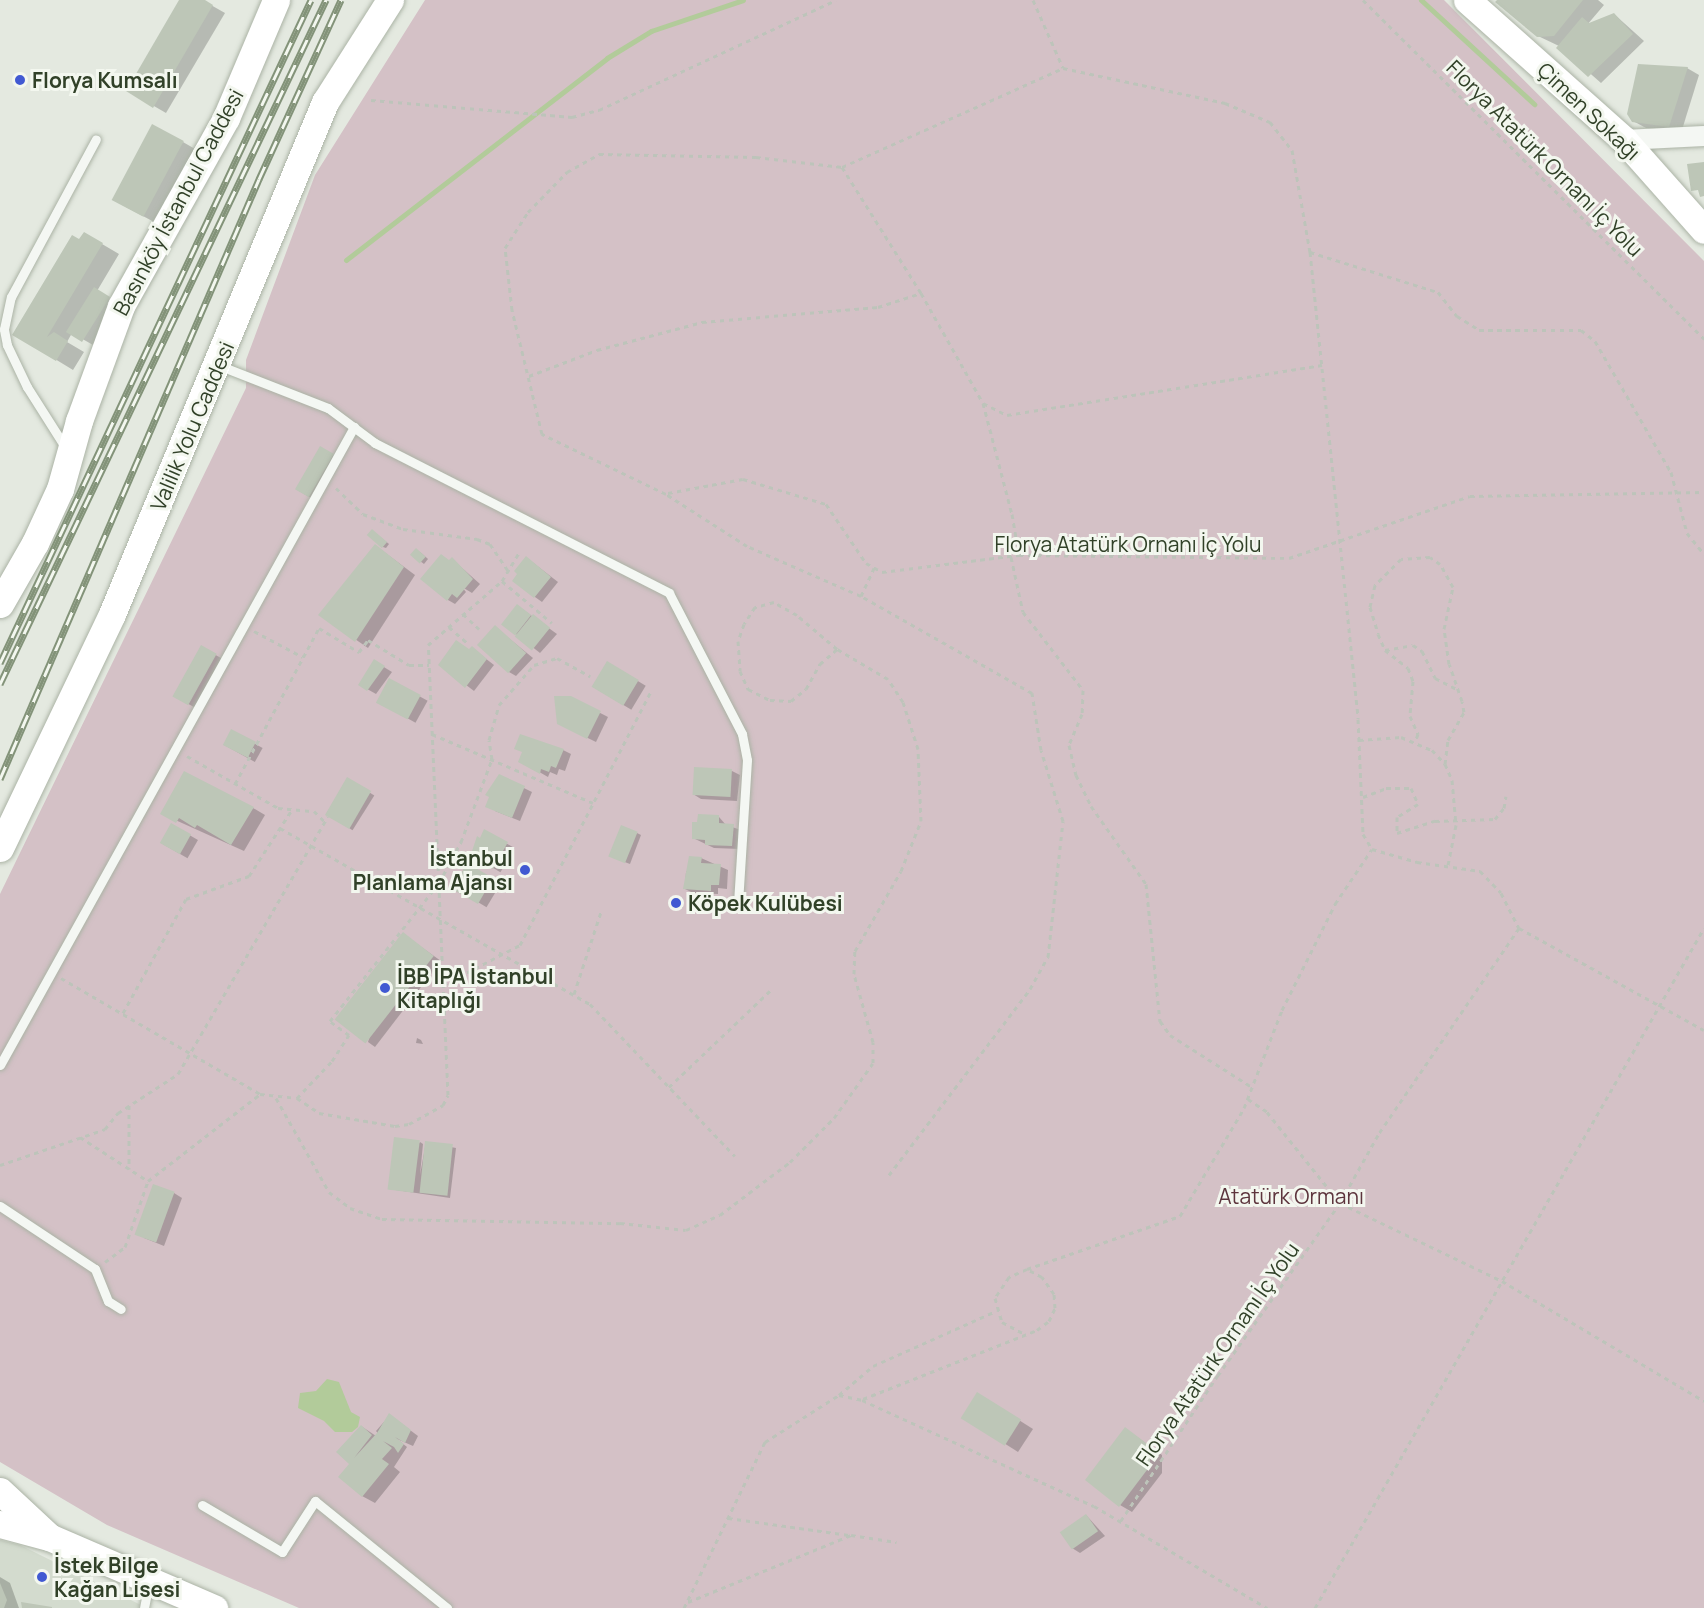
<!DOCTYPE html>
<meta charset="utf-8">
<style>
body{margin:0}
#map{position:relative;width:1704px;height:1608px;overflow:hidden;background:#e4e9e0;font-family:Manrope,sans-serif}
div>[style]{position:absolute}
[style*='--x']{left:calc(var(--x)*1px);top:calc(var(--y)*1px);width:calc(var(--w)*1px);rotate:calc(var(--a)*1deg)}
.built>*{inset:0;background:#d3dbce}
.green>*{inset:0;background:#d4c1c6}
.water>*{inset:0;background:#b2cb9a}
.shadow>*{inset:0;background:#0003;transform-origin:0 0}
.stream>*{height:5px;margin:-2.5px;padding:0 2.5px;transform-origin:2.5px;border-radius:2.5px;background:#b2cb9a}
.building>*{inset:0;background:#bdc6b7;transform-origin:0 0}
.path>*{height:3px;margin-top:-1.5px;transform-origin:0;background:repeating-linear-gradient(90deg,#bdc4ba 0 4.5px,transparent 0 9px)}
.roads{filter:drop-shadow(0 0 2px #abb3a5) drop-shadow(0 0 2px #abb3a5)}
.service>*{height:9px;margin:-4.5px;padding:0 4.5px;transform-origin:4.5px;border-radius:4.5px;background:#f4f7f3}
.minor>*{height:20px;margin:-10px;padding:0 10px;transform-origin:10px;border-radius:10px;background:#f4f7f3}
.secondary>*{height:27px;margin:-13.5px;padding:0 13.5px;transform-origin:13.5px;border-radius:13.5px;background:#fff}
.rail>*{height:7px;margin-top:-3.5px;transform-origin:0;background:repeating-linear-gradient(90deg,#f3f7ef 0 14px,#839379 0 28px);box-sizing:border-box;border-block:2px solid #839379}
.dots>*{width:16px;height:16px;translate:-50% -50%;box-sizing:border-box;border:3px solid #f3f7ef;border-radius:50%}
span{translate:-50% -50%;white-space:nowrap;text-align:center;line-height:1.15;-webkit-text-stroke:6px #f3f7ef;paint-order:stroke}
.poi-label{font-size:21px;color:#314128;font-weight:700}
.left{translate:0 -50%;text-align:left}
.right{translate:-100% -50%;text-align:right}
.street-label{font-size:21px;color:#314128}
.park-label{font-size:21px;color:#5d353d}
</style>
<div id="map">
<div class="built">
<i style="clip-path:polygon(0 1540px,20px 1545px,147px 1608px,0 1608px)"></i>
</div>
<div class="green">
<i style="clip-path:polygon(425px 0,1444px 0,1704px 261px,1704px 1608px,299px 1608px,107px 1525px,0 1462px,0 894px,246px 388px,246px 360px,315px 175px)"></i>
</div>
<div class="water">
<i style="clip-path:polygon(327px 1379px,339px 1382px,351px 1412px,360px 1417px,358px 1427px,352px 1432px,335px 1432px,324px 1421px,298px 1408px,300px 1393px,316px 1391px)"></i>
</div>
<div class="shadow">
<i style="clip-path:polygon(181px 0,202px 0,225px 13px,166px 113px,128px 91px)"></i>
<i style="clip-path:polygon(1498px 0,1598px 0,1604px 5px,1587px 25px,1614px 14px,1644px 41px,1601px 83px,1559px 46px,1538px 36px)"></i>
<i style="clip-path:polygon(1687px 68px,1699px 75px,1681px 133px,1646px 128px,1633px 121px)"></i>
<i style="clip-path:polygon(183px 142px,195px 149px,156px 223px,126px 207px)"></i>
<i style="clip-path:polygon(85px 234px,119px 254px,97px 291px,117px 303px,93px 345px,72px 333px,67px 342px,84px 352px,73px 370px,14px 334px)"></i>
<i style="left:321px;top:448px;width:23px;height:48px;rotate:31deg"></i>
<i style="clip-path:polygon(375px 533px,389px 544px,386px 548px,383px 547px)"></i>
<i style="clip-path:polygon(376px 546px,415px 575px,368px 648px,320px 615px)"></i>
<i style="clip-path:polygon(420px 552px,428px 559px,424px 564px,412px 555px)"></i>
<i style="clip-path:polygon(527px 558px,558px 582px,542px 602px,535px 597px)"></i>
<i style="clip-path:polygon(452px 559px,480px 584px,472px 593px,462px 587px,466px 592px,455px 604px,448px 600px)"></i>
<i style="clip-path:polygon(518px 606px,557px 634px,540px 653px,516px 634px)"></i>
<i style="clip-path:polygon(495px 627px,533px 658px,516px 676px,509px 672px)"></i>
<i style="left:201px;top:647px;width:26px;height:56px;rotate:29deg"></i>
<i style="clip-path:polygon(472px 648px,494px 665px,474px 691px,440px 665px)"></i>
<i style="clip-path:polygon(374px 661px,392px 672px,376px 694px,360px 685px)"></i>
<i style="left:608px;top:663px;width:44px;height:28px;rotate:31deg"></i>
<i style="left:390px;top:680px;width:43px;height:25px;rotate:29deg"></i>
<i style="clip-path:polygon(571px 698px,608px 717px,596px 742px,567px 728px)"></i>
<i style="left:232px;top:731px;width:35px;height:16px;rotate:29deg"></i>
<i style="clip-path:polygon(563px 750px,571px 754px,565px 771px,559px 769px,557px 775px,550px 772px,548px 777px,520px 761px)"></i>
<i style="clip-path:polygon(732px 771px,740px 775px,737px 801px,701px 799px,693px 794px)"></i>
<i style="clip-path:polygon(499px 776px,532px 792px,520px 821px,495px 811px)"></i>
<i style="left:348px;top:779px;width:31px;height:41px;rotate:32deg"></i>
<i style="clip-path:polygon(253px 808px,265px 815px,244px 851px,162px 814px)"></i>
<i style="clip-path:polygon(719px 817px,726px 825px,741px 830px,740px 849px,714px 848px,693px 838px)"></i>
<i style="left:172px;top:825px;width:30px;height:21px;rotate:30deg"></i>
<i style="left:485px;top:831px;width:34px;height:28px;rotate:30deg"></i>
<i style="clip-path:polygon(637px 833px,641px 835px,630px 864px,614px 858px)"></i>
<i style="clip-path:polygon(701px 858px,728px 870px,727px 889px,718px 888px,718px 894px,693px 893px,685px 889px,686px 872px)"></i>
<i style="left:467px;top:864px;width:39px;height:27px;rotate:31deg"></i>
<i style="clip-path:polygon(680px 901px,683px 908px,674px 905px)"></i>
<i style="clip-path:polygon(403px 934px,441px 961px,375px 1047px,368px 1042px)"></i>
<i style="clip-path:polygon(417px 1038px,421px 1040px,423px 1044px,416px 1043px)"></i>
<i style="clip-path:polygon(420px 1142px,423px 1144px,420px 1175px,426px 1142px,456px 1148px,450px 1198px,389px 1189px)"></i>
<i style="clip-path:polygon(174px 1193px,182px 1198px,164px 1246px,144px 1238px)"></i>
<i style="clip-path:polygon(989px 1401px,1033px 1429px,1018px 1452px,963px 1417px)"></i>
<i style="clip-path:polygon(390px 1415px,418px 1436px,413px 1446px,397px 1439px,407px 1447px,394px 1467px,400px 1472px,375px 1503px,362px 1496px,351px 1463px,361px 1426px,385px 1442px,376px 1431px)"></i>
<i style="clip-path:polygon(1126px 1429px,1162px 1455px,1162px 1473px,1132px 1512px,1120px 1505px)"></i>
<i style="clip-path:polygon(1086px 1515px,1105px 1536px,1080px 1553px,1072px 1548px)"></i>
<i style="clip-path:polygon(0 1577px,10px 1583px,19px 1608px,0 1608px)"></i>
</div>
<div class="stream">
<i style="--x:1421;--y:0;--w:154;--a:42.6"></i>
<i style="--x:346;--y:260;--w:330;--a:-37.7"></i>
<i style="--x:607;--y:58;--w:52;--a:-31.5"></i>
<i style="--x:651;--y:31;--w:97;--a:-18.6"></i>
</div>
<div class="building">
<i style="clip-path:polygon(179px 0,205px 0,213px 5px,153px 108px,126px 91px)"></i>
<i style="clip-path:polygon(1497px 0,1583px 0,1554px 36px,1537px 37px,1495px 2px)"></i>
<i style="clip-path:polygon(1614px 13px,1633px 34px,1588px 77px,1556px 48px,1582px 17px,1589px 23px)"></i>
<i style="clip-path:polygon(1638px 64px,1688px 67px,1669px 127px,1632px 122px,1627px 114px)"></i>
<i style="left:152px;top:124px;width:36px;height:86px;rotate:28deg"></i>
<i style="clip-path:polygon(1704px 162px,1704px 196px,1700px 197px,1698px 190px,1691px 191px,1687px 164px)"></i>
<i style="clip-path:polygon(84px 232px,103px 243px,47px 337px,54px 332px,68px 341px,56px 361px,12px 335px,72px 235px,79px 239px)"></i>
<i style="left:94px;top:287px;width:19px;height:53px;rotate:32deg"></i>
<i style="left:320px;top:446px;width:16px;height:50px;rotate:30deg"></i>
<i style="left:372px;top:529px;width:20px;height:8px;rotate:41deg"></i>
<i style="clip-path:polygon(375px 544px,404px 567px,355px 642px,318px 615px)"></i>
<i style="left:416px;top:548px;width:13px;height:9px;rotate:42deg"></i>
<i style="clip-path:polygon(441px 554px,449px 560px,452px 557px,473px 579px,457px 598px,452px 594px,447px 601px,420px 579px)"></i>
<i style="clip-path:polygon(526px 556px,551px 577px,534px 598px,512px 581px,517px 574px,514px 571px)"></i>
<i style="left:517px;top:604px;width:18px;height:26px;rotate:38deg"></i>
<i style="left:533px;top:614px;width:22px;height:29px;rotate:39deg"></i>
<i style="left:495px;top:625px;width:42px;height:27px;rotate:42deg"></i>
<i style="clip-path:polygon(456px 640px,469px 649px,472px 646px,487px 659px,465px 688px,438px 665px)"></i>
<i style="left:201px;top:645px;width:18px;height:59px;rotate:29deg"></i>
<i style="clip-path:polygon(374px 659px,385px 666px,367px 691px,358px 685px)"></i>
<i style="left:607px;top:661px;width:37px;height:30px;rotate:31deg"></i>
<i style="left:389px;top:678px;width:36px;height:28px;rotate:28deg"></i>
<i style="clip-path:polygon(554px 696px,571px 696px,601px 711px,587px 739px,557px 724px)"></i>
<i style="left:231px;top:729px;width:28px;height:18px;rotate:27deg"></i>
<i style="clip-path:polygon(520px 734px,564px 749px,556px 768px,551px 766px,549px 772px,541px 769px,540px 774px,518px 762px,522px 752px,514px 749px)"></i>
<i style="left:694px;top:767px;width:38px;height:28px;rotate:3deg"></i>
<i style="clip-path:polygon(184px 771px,254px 807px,231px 845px,197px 825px,195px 828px,179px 818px,176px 823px,160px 814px)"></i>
<i style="clip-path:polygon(499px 774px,525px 786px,512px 818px,485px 807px,489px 797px,485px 795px)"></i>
<i style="left:347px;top:777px;width:28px;height:44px;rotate:30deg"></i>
<i style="clip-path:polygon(698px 814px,719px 815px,719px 823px,734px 824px,732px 846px,705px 845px,705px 840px,692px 839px,692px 822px,697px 822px)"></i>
<i style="left:171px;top:823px;width:23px;height:23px;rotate:29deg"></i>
<i style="left:621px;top:825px;width:18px;height:34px;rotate:22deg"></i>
<i style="clip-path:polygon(484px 829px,508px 842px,493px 869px,470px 857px,477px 836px,480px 838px)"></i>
<i style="clip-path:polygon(689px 856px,702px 857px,701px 863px,721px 864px,719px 885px,711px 885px,711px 891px,683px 889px)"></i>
<i style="left:467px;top:863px;width:30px;height:30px;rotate:30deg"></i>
<i style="left:673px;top:899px;width:8px;height:7px"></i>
<i style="left:403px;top:932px;width:39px;height:111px;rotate:38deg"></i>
<i style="left:394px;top:1137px;width:26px;height:53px;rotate:7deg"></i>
<i style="left:425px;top:1141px;width:28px;height:52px;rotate:6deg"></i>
<i style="left:153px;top:1184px;width:23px;height:54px;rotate:20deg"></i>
<i style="left:977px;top:1392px;width:52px;height:31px;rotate:32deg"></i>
<i style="clip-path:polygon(389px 1413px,411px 1430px,405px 1443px,395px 1437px,404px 1444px,398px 1453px,394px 1447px,383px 1441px,392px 1448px,382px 1459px,389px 1464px,362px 1497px,338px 1477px,349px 1464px,336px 1452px,361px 1425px,372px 1435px,354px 1458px,377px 1433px)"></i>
<i style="clip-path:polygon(1125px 1427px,1150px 1446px,1150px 1466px,1119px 1507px,1085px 1480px)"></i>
<i style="left:1086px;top:1514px;width:21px;height:32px;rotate:55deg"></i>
<i style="clip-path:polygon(0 1583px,7px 1600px,4px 1608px,0 1608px)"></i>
<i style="clip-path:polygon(21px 1602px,52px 1607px,52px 1608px,22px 1608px)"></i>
</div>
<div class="path">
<i style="--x:1033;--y:0;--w:74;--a:66.2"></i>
<i style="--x:1063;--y:68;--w:166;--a:12.2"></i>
<i style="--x:1225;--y:103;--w:49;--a:22.9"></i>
<i style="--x:1270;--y:122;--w:36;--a:52"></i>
<i style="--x:1292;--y:150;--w:104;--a:80"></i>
<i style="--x:1310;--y:252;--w:469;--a:84.1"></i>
<i style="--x:1358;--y:719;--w:115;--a:87.5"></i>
<i style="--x:1363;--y:834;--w:17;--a:59"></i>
<i style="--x:1372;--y:849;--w:47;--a:16.1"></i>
<i style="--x:1417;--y:862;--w:64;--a:8.1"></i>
<i style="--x:1480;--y:871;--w:30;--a:46"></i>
<i style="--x:1501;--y:893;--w:39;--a:63"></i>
<i style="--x:1519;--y:928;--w:250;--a:124.3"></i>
<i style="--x:1378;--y:1135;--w:78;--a:119.2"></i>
<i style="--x:1340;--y:1203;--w:211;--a:125.3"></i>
<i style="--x:1218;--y:1375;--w:177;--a:123.7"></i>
<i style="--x:1363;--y:0;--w:481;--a:44.8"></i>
<i style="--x:371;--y:100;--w:202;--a:4.8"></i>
<i style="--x:572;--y:117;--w:28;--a:-15"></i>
<i style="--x:599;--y:110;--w:261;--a:-24.9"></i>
<i style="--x:842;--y:167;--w:149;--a:57.9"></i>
<i style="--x:921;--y:293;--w:126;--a:60.6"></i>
<i style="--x:983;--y:403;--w:27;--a:27"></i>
<i style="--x:1007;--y:415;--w:319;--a:-9"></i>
<i style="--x:1310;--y:252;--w:134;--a:17.4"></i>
<i style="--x:1438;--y:292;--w:31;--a:52"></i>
<i style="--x:1457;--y:316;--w:26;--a:32"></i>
<i style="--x:1479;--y:330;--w:102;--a:0"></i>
<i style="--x:1581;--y:330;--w:18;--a:38"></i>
<i style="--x:1595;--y:341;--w:151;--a:59.9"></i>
<i style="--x:1671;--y:472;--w:63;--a:75.3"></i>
<i style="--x:1687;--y:533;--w:27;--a:51"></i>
<i style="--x:529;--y:376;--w:73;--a:-20.9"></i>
<i style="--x:597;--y:350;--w:109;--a:-14.9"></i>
<i style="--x:702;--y:322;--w:177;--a:-4.9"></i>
<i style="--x:878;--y:307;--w:45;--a:-18"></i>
<i style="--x:983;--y:403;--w:115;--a:75.4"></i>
<i style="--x:1012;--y:514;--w:42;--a:80.3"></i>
<i style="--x:336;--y:488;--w:37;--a:44"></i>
<i style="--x:363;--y:514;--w:43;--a:20.6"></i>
<i style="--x:403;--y:529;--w:75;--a:7.7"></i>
<i style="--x:477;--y:539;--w:14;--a:21"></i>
<i style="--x:490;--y:544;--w:32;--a:56"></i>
<i style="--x:668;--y:493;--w:76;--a:-10.6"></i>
<i style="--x:743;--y:479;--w:87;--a:16.8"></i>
<i style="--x:826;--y:504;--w:71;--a:55.9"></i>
<i style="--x:866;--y:563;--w:18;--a:29"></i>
<i style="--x:882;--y:572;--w:138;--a:-7.1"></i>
<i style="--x:1019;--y:555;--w:270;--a:0.6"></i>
<i style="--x:1289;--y:558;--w:191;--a:-18.9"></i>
<i style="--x:1470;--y:496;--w:234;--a:-1"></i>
<i style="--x:1011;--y:557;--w:56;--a:77.7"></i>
<i style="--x:1023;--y:612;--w:98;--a:52.4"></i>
<i style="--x:1083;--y:690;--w:24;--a:92"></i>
<i style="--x:1082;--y:714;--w:34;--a:113"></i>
<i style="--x:1069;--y:745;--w:31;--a:77"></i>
<i style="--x:1076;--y:775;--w:34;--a:64"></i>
<i style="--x:1091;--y:806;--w:95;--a:54.8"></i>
<i style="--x:1146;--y:884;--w:138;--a:84.2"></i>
<i style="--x:1160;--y:1021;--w:17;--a:54"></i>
<i style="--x:1170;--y:1035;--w:97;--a:32.4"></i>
<i style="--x:502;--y:581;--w:65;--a:40"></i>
<i style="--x:861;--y:596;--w:31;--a:-65"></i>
<i style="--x:463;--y:614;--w:22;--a:43"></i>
<i style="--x:449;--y:627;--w:23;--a:41"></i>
<i style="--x:254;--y:631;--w:55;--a:28"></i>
<i style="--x:1385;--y:650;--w:29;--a:38"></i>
<i style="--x:1408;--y:668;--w:14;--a:69"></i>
<i style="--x:1413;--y:681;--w:35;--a:95"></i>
<i style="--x:1410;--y:716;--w:20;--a:66"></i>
<i style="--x:1418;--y:734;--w:9;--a:111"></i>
<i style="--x:432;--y:734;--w:175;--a:23.2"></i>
<i style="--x:1359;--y:740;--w:42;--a:-4.1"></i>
<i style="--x:1401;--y:737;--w:34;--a:23"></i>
<i style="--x:1432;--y:750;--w:19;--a:47"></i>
<i style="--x:1445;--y:764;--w:17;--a:66"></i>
<i style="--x:1452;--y:780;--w:45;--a:84.9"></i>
<i style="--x:1456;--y:825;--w:41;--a:101.3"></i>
<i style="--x:187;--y:756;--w:105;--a:29.7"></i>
<i style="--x:278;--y:808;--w:36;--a:5"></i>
<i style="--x:314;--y:811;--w:16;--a:45"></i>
<i style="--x:1445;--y:764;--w:24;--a:-83"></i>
<i style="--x:1448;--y:740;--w:32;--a:-60"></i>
<i style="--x:1464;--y:712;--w:11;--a:-100"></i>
<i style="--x:1462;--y:701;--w:39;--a:-109"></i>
<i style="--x:1449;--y:664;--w:35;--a:-98"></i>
<i style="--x:1444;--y:629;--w:43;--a:-77.9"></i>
<i style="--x:1453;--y:587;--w:26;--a:-119"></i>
<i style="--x:1440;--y:564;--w:12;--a:-145"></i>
<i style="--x:1430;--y:557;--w:29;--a:176"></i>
<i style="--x:1401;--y:559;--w:37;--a:135"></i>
<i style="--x:1375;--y:585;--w:23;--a:103"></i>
<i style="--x:1370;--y:607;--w:28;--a:73"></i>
<i style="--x:1378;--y:634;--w:17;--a:66"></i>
<i style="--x:1385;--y:650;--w:28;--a:-10"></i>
<i style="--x:1413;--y:645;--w:11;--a:34"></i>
<i style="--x:1422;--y:651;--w:30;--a:64"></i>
<i style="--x:1435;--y:678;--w:25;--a:27"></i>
<i style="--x:235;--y:784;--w:177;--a:-61.7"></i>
<i style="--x:319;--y:628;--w:47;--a:31"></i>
<i style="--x:359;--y:652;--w:15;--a:-53"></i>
<i style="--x:368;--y:640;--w:48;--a:31.4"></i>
<i style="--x:409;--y:665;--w:20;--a:0"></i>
<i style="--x:1363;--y:797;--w:25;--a:-21"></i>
<i style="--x:1386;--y:788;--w:25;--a:0"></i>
<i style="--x:1411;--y:788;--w:17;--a:66"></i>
<i style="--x:1418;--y:804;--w:25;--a:148"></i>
<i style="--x:1397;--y:817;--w:16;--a:90"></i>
<i style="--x:1397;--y:833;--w:40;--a:-18"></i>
<i style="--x:1435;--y:821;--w:60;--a:-1.9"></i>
<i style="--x:1495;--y:819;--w:14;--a:-51"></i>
<i style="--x:1504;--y:808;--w:12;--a:-81"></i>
<i style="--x:280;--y:828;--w:356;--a:29.6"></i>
<i style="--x:590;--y:1004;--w:210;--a:46.4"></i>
<i style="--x:1519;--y:928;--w:211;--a:28.9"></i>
<i style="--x:61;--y:978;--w:230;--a:30.2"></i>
<i style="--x:260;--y:1094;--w:37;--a:6"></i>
<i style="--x:297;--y:1098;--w:27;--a:34"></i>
<i style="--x:319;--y:1113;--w:77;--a:9.7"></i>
<i style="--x:395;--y:1126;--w:14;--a:-8"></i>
<i style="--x:409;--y:1124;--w:39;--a:-29"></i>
<i style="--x:443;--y:1105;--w:11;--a:-63"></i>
<i style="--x:448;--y:1095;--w:450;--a:-92.5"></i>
<i style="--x:428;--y:645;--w:98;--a:-40.9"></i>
<i style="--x:502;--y:581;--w:33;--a:-59"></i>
<i style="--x:443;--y:985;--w:87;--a:-27.5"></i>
<i style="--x:520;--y:945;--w:286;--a:-62.7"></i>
<i style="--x:574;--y:994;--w:86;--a:-71.8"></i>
<i style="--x:123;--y:1013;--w:130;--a:-61.1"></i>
<i style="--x:186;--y:899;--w:67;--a:-20.1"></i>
<i style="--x:249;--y:876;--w:77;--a:-57.1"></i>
<i style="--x:669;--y:1087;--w:144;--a:-43.6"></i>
<i style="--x:276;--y:1098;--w:108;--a:60.6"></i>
<i style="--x:329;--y:1192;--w:26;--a:37"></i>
<i style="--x:350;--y:1208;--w:34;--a:19"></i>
<i style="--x:382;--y:1219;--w:238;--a:1"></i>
<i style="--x:620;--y:1223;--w:66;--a:6.1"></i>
<i style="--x:686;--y:1230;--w:37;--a:-24"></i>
<i style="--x:720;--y:1215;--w:88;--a:-37.1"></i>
<i style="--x:790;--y:1162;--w:62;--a:-45"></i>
<i style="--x:834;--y:1118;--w:67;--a:-54.7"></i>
<i style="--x:873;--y:1063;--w:21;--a:-90"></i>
<i style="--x:873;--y:1042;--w:71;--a:-105.6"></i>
<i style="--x:854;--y:974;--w:23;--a:-88"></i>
<i style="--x:855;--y:951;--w:92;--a:-60.1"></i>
<i style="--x:901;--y:871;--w:54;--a:-68.2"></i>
<i style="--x:921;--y:821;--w:72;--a:-92.4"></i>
<i style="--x:918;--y:749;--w:49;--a:-107.7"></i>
<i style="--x:903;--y:702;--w:27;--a:-123"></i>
<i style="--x:888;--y:679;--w:59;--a:-149.5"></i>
<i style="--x:837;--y:649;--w:52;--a:-139.6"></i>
<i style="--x:797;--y:615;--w:26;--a:-151"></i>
<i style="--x:774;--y:602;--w:20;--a:165"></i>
<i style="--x:755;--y:607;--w:20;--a:123"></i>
<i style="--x:744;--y:624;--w:18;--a:109"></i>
<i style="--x:738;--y:641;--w:30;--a:86"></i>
<i style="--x:740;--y:671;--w:20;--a:66"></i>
<i style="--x:748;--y:689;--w:25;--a:27"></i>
<i style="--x:770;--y:700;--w:21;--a:3"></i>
<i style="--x:791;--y:701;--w:19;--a:-39"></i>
<i style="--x:806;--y:689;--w:29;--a:-61"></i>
<i style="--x:820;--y:664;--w:23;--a:-41"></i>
<i style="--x:297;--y:1098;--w:51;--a:-46.6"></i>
<i style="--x:332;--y:1061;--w:31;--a:-57"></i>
<i style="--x:349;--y:1035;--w:24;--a:-144"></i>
<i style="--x:330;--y:1021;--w:176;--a:-51.7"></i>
<i style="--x:439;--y:883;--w:47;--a:-61.8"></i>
<i style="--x:461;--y:842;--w:89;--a:-69.5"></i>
<i style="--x:492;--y:759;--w:19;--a:-99"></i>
<i style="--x:489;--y:740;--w:36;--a:-74"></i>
<i style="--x:499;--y:705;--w:53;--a:-48.8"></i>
<i style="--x:534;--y:665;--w:24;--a:-17"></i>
<i style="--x:557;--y:658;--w:38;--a:29"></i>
<i style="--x:1248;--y:1099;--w:23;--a:34"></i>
<i style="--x:1267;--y:1112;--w:117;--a:51.3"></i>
<i style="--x:1340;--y:1203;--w:180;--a:25.7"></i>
<i style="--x:1502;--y:1281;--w:235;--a:30.7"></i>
<i style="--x:129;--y:1105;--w:64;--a:90"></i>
<i style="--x:80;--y:1137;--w:81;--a:32.9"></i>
<i style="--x:148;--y:1181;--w:142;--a:-37.8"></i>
<i style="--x:0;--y:1165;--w:111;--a:-18.9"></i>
<i style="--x:105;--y:1129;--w:21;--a:-51"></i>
<i style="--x:118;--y:1113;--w:72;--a:-33"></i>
<i style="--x:178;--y:1074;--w:298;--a:-59.8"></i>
<i style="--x:889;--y:1175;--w:233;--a:-52.8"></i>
<i style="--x:1030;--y:989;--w:37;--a:-61"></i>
<i style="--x:1048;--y:957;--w:137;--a:-83.7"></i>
<i style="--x:1063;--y:821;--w:74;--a:-107.2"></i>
<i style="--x:1041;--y:750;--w:58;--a:-99"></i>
<i style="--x:1032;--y:693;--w:197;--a:-150.4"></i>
<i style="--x:861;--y:596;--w:124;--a:-156.3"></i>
<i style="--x:747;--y:546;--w:96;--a:-147.3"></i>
<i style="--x:666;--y:494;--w:138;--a:-154.2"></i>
<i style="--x:542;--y:434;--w:128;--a:-103.6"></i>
<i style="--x:512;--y:310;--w:62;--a:-96.4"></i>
<i style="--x:505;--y:248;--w:43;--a:-57.4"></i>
<i style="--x:528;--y:212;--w:56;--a:-45.7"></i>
<i style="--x:567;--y:172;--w:37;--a:-29"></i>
<i style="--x:599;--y:154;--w:157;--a:1.1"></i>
<i style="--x:756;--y:157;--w:87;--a:6.6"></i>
<i style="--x:842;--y:167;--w:242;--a:-24.1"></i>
<i style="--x:105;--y:1262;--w:25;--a:-37"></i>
<i style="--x:125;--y:1247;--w:70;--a:-70.8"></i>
<i style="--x:1027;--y:1269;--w:162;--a:-19.1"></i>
<i style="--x:1180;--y:1216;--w:126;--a:-59.3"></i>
<i style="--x:1244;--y:1108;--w:105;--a:-68.8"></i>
<i style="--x:1282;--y:1010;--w:119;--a:-63.4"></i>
<i style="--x:1335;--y:904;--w:66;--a:-56.1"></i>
<i style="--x:839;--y:1395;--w:24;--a:12"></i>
<i style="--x:862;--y:1400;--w:255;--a:24.6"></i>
<i style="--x:1094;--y:1506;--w:201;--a:30.5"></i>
<i style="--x:863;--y:1399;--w:187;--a:-21.6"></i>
<i style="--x:1037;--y:1330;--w:15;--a:-37"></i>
<i style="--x:1049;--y:1321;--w:14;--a:-65"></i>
<i style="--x:1055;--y:1308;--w:14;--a:-94"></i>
<i style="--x:1054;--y:1294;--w:21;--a:-125"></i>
<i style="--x:1042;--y:1277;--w:17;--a:-152"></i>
<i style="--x:1027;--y:1269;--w:20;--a:156"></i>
<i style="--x:1009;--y:1277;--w:25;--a:124"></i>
<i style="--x:995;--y:1298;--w:25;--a:74"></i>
<i style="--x:1002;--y:1322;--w:24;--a:28"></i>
<i style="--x:728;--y:1518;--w:122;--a:8"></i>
<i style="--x:688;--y:1602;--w:176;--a:-22.3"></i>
<i style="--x:851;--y:1535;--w:46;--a:8.8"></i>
<i style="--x:684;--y:1608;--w:185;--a:-64"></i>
<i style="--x:765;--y:1442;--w:88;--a:-32.4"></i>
<i style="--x:839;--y:1395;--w:45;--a:-40.5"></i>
<i style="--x:873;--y:1366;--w:135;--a:-24.1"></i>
<i style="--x:1315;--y:1608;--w:783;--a:-60.23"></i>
</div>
<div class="roads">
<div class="service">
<i style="--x:218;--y:365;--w:118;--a:21.4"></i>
<i style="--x:328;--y:408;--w:59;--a:36.7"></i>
<i style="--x:375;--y:443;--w:330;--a:27"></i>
<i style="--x:669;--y:593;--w:159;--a:62.6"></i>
<i style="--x:742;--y:734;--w:26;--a:79"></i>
<i style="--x:747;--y:760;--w:142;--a:93.6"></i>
<i style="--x:67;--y:450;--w:75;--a:-122.4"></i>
<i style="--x:27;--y:387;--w:47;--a:-115.5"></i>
<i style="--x:7;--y:345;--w:16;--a:-101"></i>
<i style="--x:4;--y:329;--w:33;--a:-78"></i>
<i style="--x:11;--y:297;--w:179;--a:-61.7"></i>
<i style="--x:0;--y:1065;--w:730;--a:-60.98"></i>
<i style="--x:0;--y:1206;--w:114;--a:33.6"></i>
<i style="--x:95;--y:1269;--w:35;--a:68"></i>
<i style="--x:108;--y:1301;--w:15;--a:32"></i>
<i style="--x:202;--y:1505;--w:93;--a:30.4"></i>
<i style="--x:282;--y:1552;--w:61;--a:-57.1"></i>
<i style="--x:315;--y:1501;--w:170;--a:39"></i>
<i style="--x:144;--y:1608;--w:26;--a:-79"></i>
</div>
<div class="minor">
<i style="--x:1624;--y:140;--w:80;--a:-2.9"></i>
</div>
<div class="secondary">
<i style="--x:1467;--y:0;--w:210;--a:41.7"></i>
<i style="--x:1624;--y:140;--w:120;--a:48.4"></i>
<i style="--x:0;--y:604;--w:70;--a:-60.2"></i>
<i style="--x:35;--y:543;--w:60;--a:-65.2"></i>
<i style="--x:60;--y:489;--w:71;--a:-74.4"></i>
<i style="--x:79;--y:421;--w:122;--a:-69.9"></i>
<i style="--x:121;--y:306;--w:215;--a:-60.8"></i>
<i style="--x:226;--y:118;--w:128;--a:-67"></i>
<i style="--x:0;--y:848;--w:259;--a:-64.4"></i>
<i style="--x:112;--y:614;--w:555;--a:-67.41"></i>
<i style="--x:325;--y:102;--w:121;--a:-57.5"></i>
<i style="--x:0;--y:1491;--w:64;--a:43.1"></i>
<i style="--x:0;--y:1524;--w:51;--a:14.9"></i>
<i style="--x:49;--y:1537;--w:180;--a:23.3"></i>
</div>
</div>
<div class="rail">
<i style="--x:0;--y:663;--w:732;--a:-64.87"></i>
<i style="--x:0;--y:684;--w:758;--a:-64.52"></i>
<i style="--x:0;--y:779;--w:654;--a:-66.65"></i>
<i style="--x:259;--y:179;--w:197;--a:-65.4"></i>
</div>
<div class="dots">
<i style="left:20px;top:80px;background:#4159d2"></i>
<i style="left:525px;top:870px;background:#4159d2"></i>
<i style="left:676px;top:903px;background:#4159d2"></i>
<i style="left:385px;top:988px;background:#4159d2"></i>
<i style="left:42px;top:1577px;background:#4159d2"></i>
</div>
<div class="poi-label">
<span class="left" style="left:32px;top:80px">Florya Kumsalı</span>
<span class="right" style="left:513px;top:870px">İstanbul<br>Planlama Ajansı</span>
<span class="left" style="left:688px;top:903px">Köpek Kulübesi</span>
<span class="left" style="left:397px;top:988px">İBB İPA İstanbul<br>Kitaplığı</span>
<span class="left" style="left:54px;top:1577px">İstek Bilge<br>Kağan Lisesi</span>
</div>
<div class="street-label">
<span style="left:1589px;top:111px;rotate:43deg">Çimen Sokağı</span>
<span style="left:1545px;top:158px;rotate:45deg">Florya Atatürk Ornanı İç Yolu</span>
<span style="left:178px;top:202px;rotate:-62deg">Basınköy İstanbul Caddesi</span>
<span style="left:192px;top:426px;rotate:-67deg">Valilik Yolu Caddesi</span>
<span style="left:1128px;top:544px">Florya Atatürk Ornanı İç Yolu</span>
<span style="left:1217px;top:1354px;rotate:-55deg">Florya Atatürk Ornanı İç Yolu</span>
</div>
<div class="park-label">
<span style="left:1291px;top:1196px">Atatürk Ormanı</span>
</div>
</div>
